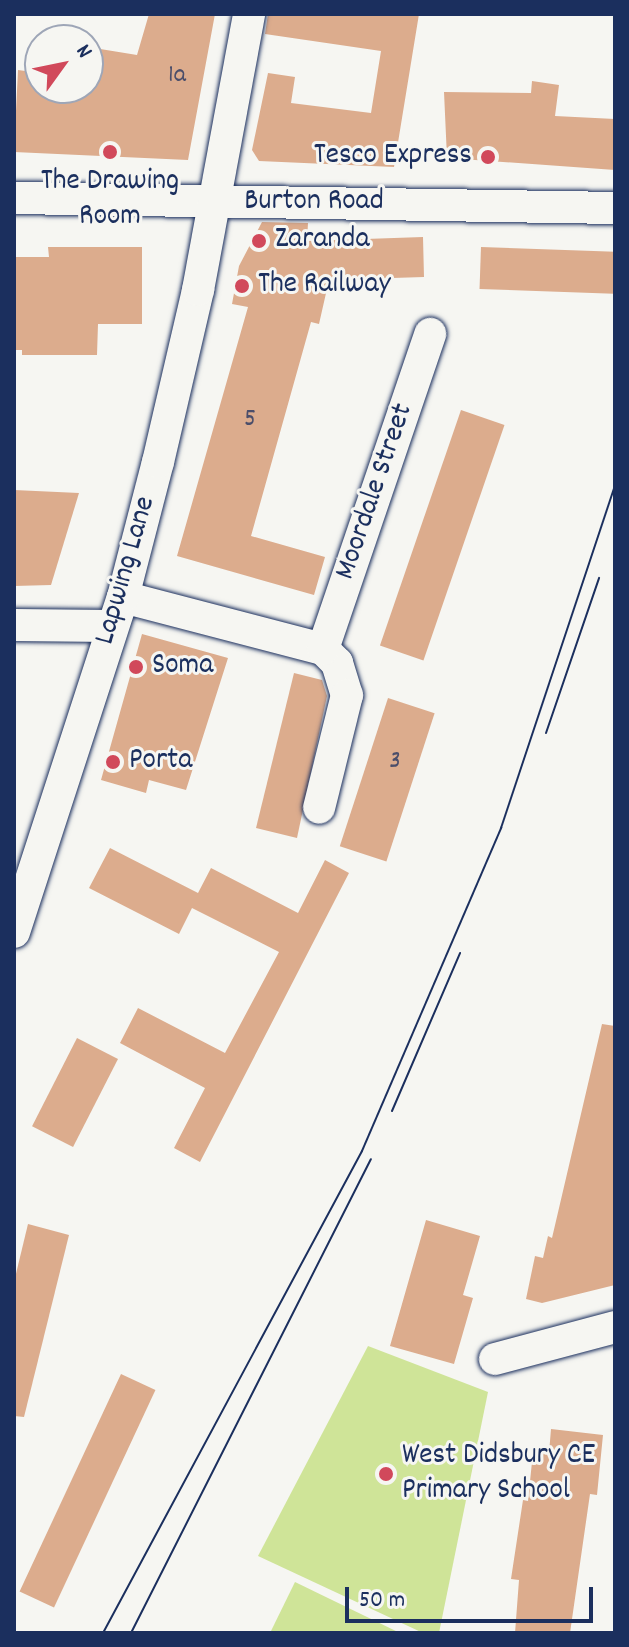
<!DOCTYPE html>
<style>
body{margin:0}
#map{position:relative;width:629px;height:1647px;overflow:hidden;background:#f6f6f2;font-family:Dekko,sans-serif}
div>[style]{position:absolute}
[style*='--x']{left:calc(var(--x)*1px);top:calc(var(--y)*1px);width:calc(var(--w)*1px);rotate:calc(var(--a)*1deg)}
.green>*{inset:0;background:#cfe498}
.building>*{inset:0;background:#dcac8d;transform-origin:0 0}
.roads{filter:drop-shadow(0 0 2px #1b2f5e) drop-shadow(0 0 2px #1b2f5e)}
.minor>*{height:32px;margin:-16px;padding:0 16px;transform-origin:16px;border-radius:16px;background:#f6f6f2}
.tram>*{height:2px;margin:-1px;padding:0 1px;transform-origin:1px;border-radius:1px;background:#1b2f5e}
.dots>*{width:22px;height:22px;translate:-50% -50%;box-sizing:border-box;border:4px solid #f6f6f2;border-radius:50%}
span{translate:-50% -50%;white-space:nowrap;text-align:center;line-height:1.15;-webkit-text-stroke:6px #f6f6f2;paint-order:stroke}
.number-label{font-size:26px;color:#4b4e6a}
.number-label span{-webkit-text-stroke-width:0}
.poi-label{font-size:30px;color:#1b2f5e}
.right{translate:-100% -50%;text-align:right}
.left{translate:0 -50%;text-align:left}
.street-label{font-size:30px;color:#1b2f5e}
.frame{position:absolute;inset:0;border:16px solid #1b2f5e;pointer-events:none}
.north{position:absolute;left:24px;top:24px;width:80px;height:80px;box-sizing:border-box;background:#f6f6f2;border:2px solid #9ea6b7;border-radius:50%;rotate:57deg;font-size:22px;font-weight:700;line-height:32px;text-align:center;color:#1b2f5e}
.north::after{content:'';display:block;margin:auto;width:28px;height:36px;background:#d1495b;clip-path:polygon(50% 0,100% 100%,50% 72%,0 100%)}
.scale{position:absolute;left:345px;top:1587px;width:248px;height:36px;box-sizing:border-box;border:4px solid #1b2f5e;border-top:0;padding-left:10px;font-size:24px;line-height:28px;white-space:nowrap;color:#1b2f5e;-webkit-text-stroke:6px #f6f6f2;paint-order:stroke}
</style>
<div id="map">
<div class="green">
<i style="clip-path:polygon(368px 1346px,488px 1392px,439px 1633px,423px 1633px,258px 1556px)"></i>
<i style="clip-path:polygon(295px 1582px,400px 1633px,270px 1633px)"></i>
</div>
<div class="building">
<i style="clip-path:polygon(149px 14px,215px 14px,188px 160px,14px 152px,18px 70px,40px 73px,40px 88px,88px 88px,88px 47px,137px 55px)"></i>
<i style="clip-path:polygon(268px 14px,419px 14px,394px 167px,259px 161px,252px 150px,268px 73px,295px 77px,291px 103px,371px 113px,381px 51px,265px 34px)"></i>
<i style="clip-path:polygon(532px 81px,559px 85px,555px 116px,615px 119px,615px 170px,447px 158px,444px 92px,531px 93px)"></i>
<i style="clip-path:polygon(262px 222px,308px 223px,307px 241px,423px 237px,424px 277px,329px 280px,319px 324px,311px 322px,251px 536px,325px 557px,314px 595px,177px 556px,248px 307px,232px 304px,239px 266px)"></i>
<i style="clip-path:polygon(48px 247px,142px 247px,142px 324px,98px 324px,97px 355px,22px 355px,22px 350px,14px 350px,14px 257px,49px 257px)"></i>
<i style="left:481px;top:247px;width:134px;height:42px;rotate:2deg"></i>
<i style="left:461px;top:410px;width:46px;height:249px;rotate:19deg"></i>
<i style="clip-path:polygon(14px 490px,79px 493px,51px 585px,14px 586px)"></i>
<i style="clip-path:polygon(142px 634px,228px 658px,186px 790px,149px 780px,146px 793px,101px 780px)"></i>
<i style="clip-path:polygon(294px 673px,322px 680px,327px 696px,297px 838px,256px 828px)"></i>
<i style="left:388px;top:698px;width:49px;height:156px;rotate:18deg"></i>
<i style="clip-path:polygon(110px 848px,198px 893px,211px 868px,298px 913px,325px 860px,349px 873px,200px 1162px,174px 1148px,205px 1088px,120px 1043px,138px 1008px,225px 1053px,279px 952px,192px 908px,179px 934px,89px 888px)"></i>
<i style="clip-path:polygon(602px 1024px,615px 1026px,615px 1285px,542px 1303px,526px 1299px,535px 1256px,543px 1258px,548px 1236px,552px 1238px)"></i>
<i style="left:77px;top:1038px;width:46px;height:99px;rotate:27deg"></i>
<i style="clip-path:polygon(426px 1220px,480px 1236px,463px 1295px,473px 1298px,454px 1364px,390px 1346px)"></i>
<i style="clip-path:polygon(28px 1224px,69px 1235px,24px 1417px,14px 1416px,14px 1282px)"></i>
<i style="left:121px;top:1374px;width:38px;height:240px;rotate:25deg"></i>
<i style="clip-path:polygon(551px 1429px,603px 1435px,597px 1495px,590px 1494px,570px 1633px,515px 1633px,519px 1580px,511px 1579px,523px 1500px,528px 1501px,533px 1452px,549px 1453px)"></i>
</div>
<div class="roads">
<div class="minor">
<i style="--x:14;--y:198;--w:601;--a:0.95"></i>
<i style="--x:123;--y:597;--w:207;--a:14.6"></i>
<i style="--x:323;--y:649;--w:20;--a:45"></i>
<i style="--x:337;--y:663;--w:34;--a:73"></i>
<i style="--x:347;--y:695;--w:116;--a:103.9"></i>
<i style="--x:14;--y:625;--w:98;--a:0.6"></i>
<i style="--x:323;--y:649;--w:333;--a:-71.2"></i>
<i style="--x:14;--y:932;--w:352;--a:-72"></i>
<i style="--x:123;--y:597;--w:139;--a:-75.5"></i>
<i style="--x:158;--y:462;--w:177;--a:-76.9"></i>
<i style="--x:198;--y:290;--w:281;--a:-79.5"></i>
<i style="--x:495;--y:1359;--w:124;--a:-14.9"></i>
</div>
</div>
<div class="tram">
<i style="--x:546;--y:733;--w:164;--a:-71.1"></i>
<i style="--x:392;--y:1111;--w:172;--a:-66.7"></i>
<i style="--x:103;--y:1633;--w:547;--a:-61.75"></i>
<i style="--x:362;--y:1151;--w:352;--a:-66.7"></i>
<i style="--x:501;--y:828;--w:360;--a:-71.6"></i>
<i style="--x:131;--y:1633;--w:531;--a:-63.15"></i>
</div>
<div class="dots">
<i style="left:110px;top:152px;background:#d1495b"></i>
<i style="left:488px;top:157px;background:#d1495b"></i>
<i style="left:259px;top:241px;background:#d1495b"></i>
<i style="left:242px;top:286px;background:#d1495b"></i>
<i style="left:136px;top:667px;background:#d1495b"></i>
<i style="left:113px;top:762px;background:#d1495b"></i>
<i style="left:386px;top:1474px;background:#d1495b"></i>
</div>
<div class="number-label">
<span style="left:177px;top:76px">1a</span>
<span style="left:250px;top:420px">5</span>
<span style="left:395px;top:762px">3</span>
</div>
<div class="poi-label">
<span class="right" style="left:472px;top:157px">Tesco Express</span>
<span style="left:110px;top:200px">The Drawing<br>Room</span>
<span class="left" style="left:275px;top:241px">Zaranda</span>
<span class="left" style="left:258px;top:286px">The Railway</span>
<span class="left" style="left:152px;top:667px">Soma</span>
<span class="left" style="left:129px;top:762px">Porta</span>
<span class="left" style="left:402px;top:1474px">West Didsbury CE<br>Primary School</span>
</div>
<div class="street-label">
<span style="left:314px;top:203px">Burton Road</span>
<span style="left:376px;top:492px;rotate:-71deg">Moordale Street</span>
<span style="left:127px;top:571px;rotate:-74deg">Lapwing Lane</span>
</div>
<div class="frame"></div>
<div class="north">N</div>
<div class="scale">50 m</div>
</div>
